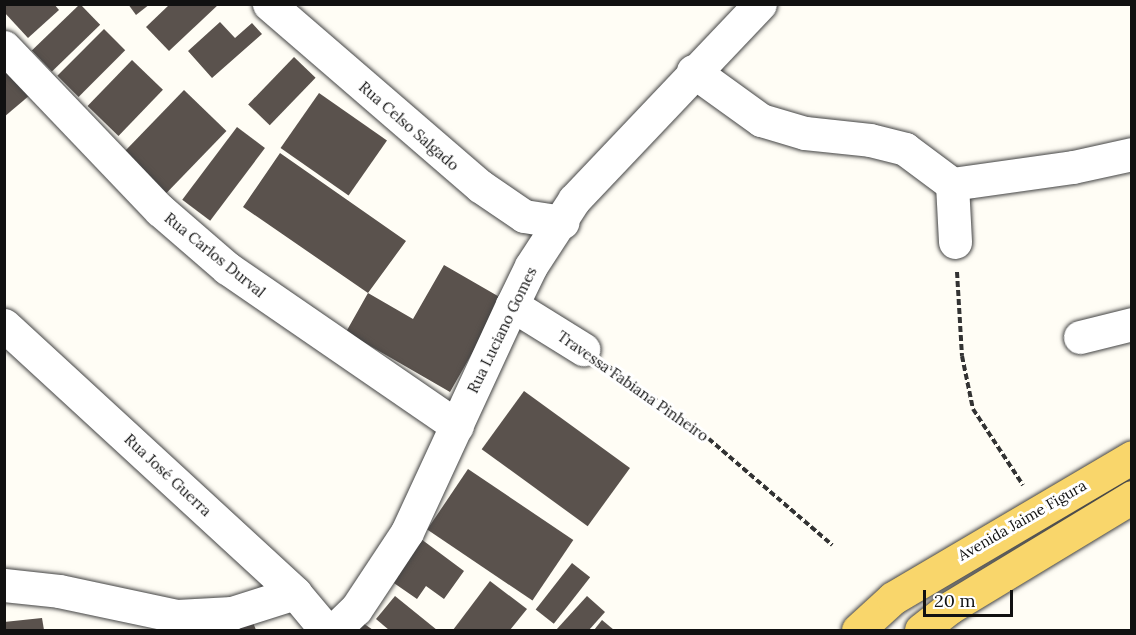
<!DOCTYPE html>
<meta charset="utf-8">
<style>
body{margin:0}
#map{position:relative;width:1136px;height:635px;overflow:hidden;background:#fffdf5;font-family:Lora,serif}
div>[style]{position:absolute}
[style*='--x']{left:calc(var(--x)*1px);top:calc(var(--y)*1px);width:calc(var(--w)*1px);rotate:calc(var(--a)*1deg)}
.building>*{inset:0;background:#5a524d;transform-origin:0 0}
.path>*{height:4px;margin-top:-2px;transform-origin:0;background:repeating-linear-gradient(90deg,#333 0 6px,transparent 0 9px)}
.roads{filter:drop-shadow(0 0 2px #444) drop-shadow(0 0 2px #444)}
.minor>*{height:33px;margin:-16.5px;padding:0 16.5px;transform-origin:16.5px;border-radius:16.5px;background:#fff}
.major>*{height:33px;margin:-16.5px;padding:0 16.5px;transform-origin:16.5px;border-radius:16.5px;background:#f9d66b}
span{translate:-50% -50%;white-space:nowrap;text-align:center;line-height:1.15;-webkit-text-stroke:6px #fff;paint-order:stroke}
.street-label{font-size:15px;color:#111}
.frame{position:absolute;inset:0;border:6px solid #111;pointer-events:none}
.scale{position:absolute;left:923px;top:590px;width:90px;height:27px;box-sizing:border-box;border:3px solid #111;border-top:0;padding-left:8px;font-size:18px;line-height:21px;white-space:nowrap;color:#111;-webkit-text-stroke:4px #fff;paint-order:stroke}
</style>
<div id="map">
<div class="building">
<i style="clip-path:polygon(4px 4px,54px 4px,59px 10px,28px 38px,4px 12px)"></i>
<i style="left:80px;top:4px;width:29px;height:67px;rotate:46deg"></i>
<i style="clip-path:polygon(128px 4px,150px 4px,136px 15px)"></i>
<i style="clip-path:polygon(170px 4px,219px 4px,169px 51px,146px 27px)"></i>
<i style="clip-path:polygon(220px 22px,235px 38px,252px 23px,262px 34px,212px 78px,188px 51px)"></i>
<i style="left:104px;top:29px;width:30px;height:66px;rotate:45deg"></i>
<i style="left:294px;top:57px;width:30px;height:66px;rotate:44deg"></i>
<i style="left:132px;top:60px;width:43px;height:64px;rotate:44deg"></i>
<i style="clip-path:polygon(4px 65px,30px 95px,4px 117px)"></i>
<i style="left:184px;top:90px;width:59px;height:88px;rotate:44deg"></i>
<i style="left:319px;top:93px;width:83px;height:67px;rotate:35deg"></i>
<i style="left:237px;top:127px;width:35px;height:91px;rotate:37deg"></i>
<i style="clip-path:polygon(280px 153px,406px 241px,368px 293px,413px 319px,444px 265px,503px 299px,450px 392px,346px 332px,368px 293px,243px 207px)"></i>
<i style="left:524px;top:391px;width:131px;height:72px;rotate:36deg"></i>
<i style="left:468px;top:469px;width:127px;height:73px;rotate:34deg"></i>
<i style="clip-path:polygon(421px 539px,464px 571px,444px 599px,426px 586px,417px 599px,391px 581px)"></i>
<i style="left:572px;top:563px;width:23px;height:59px;rotate:38deg"></i>
<i style="clip-path:polygon(490px 581px,527px 609px,510px 630px,453px 630px)"></i>
<i style="clip-path:polygon(395px 596px,437px 630px,389px 630px,376px 619px)"></i>
<i style="clip-path:polygon(587px 596px,605px 612px,589px 630px,556px 630px)"></i>
<i style="clip-path:polygon(42px 618px,44px 630px,4px 630px,4px 622px)"></i>
<i style="clip-path:polygon(252px 620px,256px 630px,223px 630px)"></i>
<i style="clip-path:polygon(602px 620px,614px 630px,594px 630px)"></i>
<i style="clip-path:polygon(363px 623px,373px 630px,358px 630px)"></i>
</div>
<div class="path">
<i style="--x:957;--y:272;--w:84;--a:86.6"></i>
<i style="--x:962;--y:356;--w:54;--a:78.3"></i>
<i style="--x:973;--y:409;--w:91;--a:56.7"></i>
<i style="--x:608;--y:366;--w:106;--a:35"></i>
<i style="--x:695;--y:427;--w:181;--a:40.7"></i>
</div>
<div class="roads">
<div class="minor">
<i style="--x:269;--y:4;--w:279;--a:40.8"></i>
<i style="--x:480;--y:186;--w:53;--a:34.3"></i>
<i style="--x:524;--y:216;--w:39;--a:9"></i>
<i style="--x:4;--y:47;--w:226;--a:46.3"></i>
<i style="--x:160;--y:210;--w:89;--a:40.9"></i>
<i style="--x:227;--y:268;--w:279;--a:34.5"></i>
<i style="--x:693;--y:71;--w:84;--a:35.8"></i>
<i style="--x:761;--y:120;--w:46;--a:16.5"></i>
<i style="--x:805;--y:133;--w:65;--a:6.1"></i>
<i style="--x:870;--y:140;--w:36;--a:14"></i>
<i style="--x:905;--y:149;--w:59;--a:36.7"></i>
<i style="--x:952;--y:184;--w:58;--a:87"></i>
<i style="--x:952;--y:184;--w:122;--a:-8"></i>
<i style="--x:1073;--y:167;--w:60;--a:-12.4"></i>
<i style="--x:512;--y:305;--w:84;--a:31.8"></i>
<i style="--x:4;--y:325;--w:396;--a:42.6"></i>
<i style="--x:295;--y:593;--w:48;--a:50"></i>
<i style="--x:1080;--y:337;--w:54;--a:-14"></i>
<i style="--x:4;--y:585;--w:55;--a:6.2"></i>
<i style="--x:59;--y:591;--w:121;--a:12"></i>
<i style="--x:177;--y:616;--w:55;--a:-3.1"></i>
<i style="--x:232;--y:613;--w:66;--a:-17.6"></i>
<i style="--x:334;--y:630;--w:30;--a:-44"></i>
<i style="--x:356;--y:609;--w:92;--a:-56.5"></i>
<i style="--x:407;--y:532;--w:250;--a:-65.2"></i>
<i style="--x:512;--y:305;--w:43;--a:-64"></i>
<i style="--x:531;--y:266;--w:79;--a:-56.9"></i>
<i style="--x:574;--y:200;--w:270;--a:-46.5"></i>
</div>
<div class="major">
<i style="--x:858;--y:630;--w:47;--a:-42.4"></i>
<i style="--x:893;--y:598;--w:277;--a:-30.5"></i>
<i style="--x:921;--y:630;--w:36;--a:-38"></i>
<i style="--x:949;--y:608;--w:214;--a:-31.2"></i>
</div>
</div>
<div class="street-label">
<span style="left:409px;top:126px;rotate:41deg">Rua Celso Salgado</span>
<span style="left:215px;top:255px;rotate:39deg">Rua Carlos Durval</span>
<span style="left:502px;top:330px;rotate:-64deg">Rua Luciano Gomes</span>
<span style="left:633px;top:386px;rotate:35deg">Travessa Fabiana Pinheiro</span>
<span style="left:168px;top:475px;rotate:43deg">Rua José Guerra</span>
<span style="left:1022px;top:520px;rotate:-30deg">Avenida Jaime Figura</span>
</div>
<div class="frame"></div>
<div class="scale">20 m</div>
</div>
